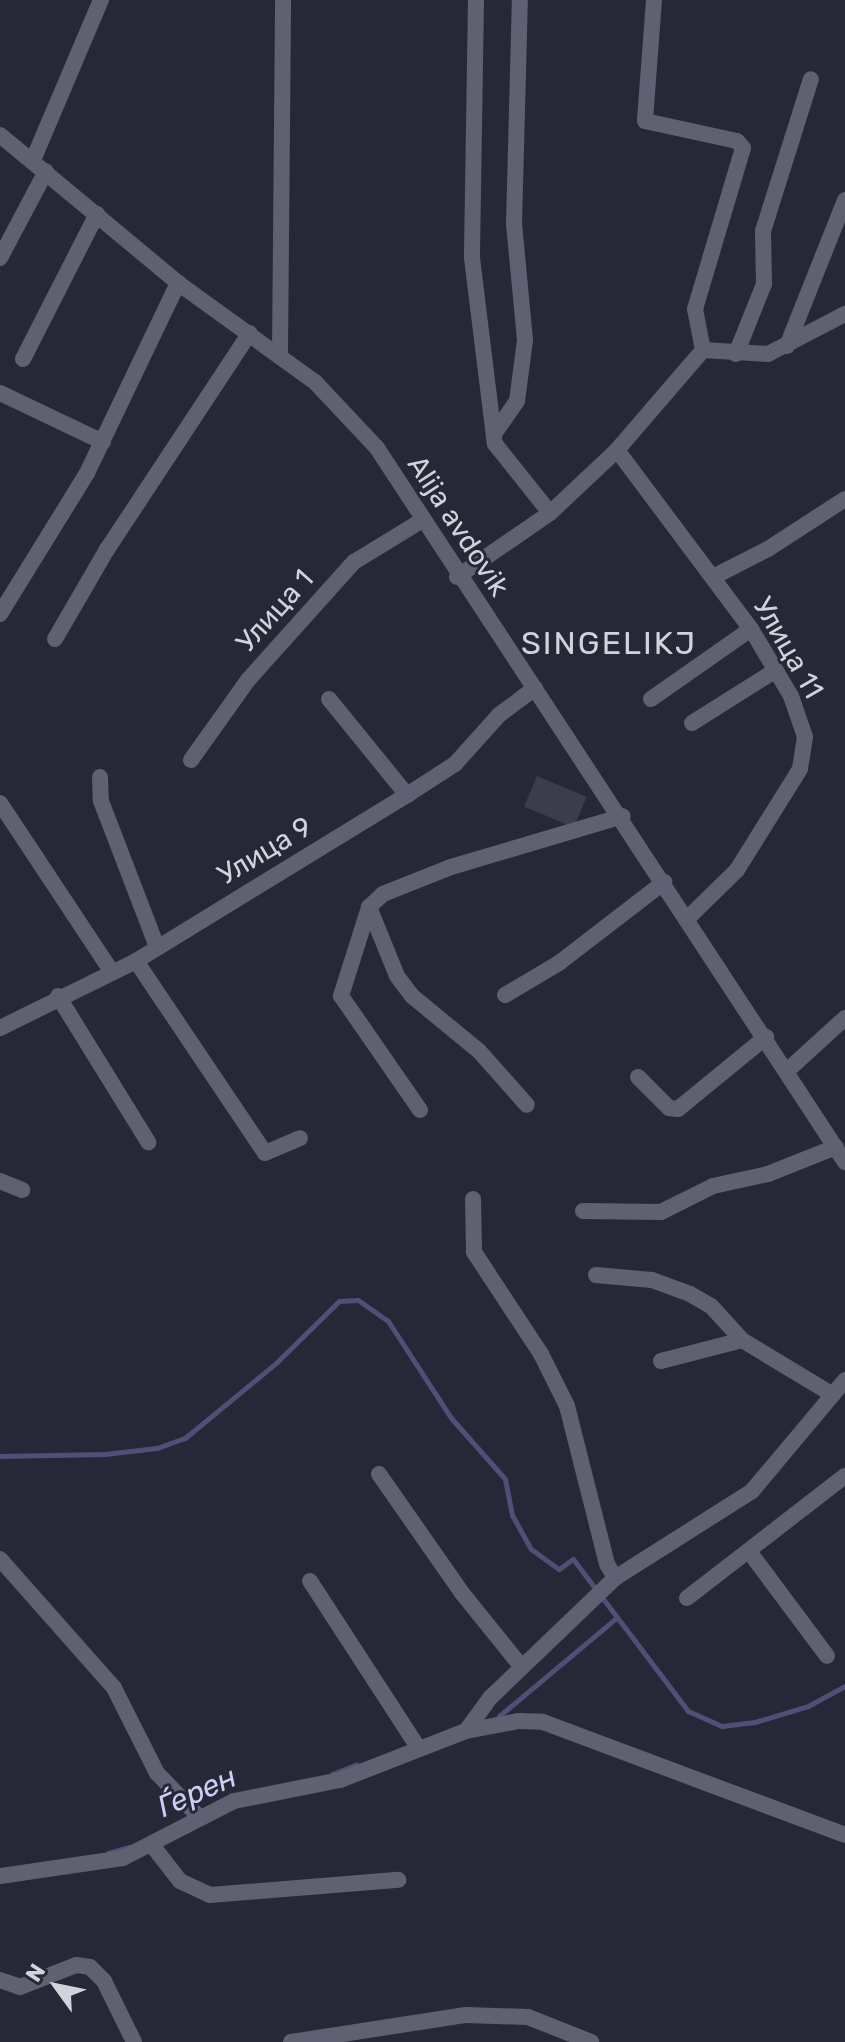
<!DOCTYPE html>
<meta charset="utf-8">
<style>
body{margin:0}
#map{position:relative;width:845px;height:2042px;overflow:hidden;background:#272837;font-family:Rubik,sans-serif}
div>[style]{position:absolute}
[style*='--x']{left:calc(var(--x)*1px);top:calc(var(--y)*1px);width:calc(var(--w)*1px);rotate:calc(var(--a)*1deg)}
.stream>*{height:5px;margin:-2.5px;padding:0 2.5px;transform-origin:2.5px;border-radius:2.5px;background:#4e5075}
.building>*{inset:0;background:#3b3c4c;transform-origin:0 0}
.minor>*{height:16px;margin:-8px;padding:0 8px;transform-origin:8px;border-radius:8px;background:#5f6172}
span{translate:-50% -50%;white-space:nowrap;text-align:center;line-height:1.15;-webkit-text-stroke:6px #272837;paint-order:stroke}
.street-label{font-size:28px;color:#d1d3dc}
.water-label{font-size:30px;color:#cbcff5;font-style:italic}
.quarter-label{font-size:32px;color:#d1d3dc;letter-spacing:2px}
.north{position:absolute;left:16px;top:1946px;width:80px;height:80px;-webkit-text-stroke:6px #272837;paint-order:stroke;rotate:303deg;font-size:22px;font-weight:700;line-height:32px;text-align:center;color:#d1d3dc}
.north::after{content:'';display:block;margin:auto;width:28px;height:36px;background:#d1d3dc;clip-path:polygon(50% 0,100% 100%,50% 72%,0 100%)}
</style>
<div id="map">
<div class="stream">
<i style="--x:0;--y:1456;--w:105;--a:-1.1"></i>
<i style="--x:105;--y:1454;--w:52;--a:-6.6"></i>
<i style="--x:157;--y:1448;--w:30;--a:-20"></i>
<i style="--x:185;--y:1438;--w:118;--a:-39.5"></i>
<i style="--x:276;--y:1363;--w:88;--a:-44.5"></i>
<i style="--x:339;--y:1301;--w:19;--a:-3"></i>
<i style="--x:358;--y:1300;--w:37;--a:35"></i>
<i style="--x:388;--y:1321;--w:117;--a:56.9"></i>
<i style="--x:452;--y:1419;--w:80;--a:48.5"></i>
<i style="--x:505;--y:1479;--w:37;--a:79"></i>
<i style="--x:512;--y:1515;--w:39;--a:61"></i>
<i style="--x:531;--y:1549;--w:34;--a:36"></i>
<i style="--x:559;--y:1569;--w:17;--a:-36"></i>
<i style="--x:573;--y:1559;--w:191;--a:52.9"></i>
<i style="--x:688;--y:1711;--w:37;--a:24"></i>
<i style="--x:722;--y:1726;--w:33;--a:-7"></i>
<i style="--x:755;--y:1722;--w:55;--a:-16.8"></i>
<i style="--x:808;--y:1706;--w:42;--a:-28.4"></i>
<i style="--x:499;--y:1716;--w:151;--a:-39.9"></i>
<i style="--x:332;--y:1774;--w:26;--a:-21"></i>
<i style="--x:108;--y:1853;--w:22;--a:-16"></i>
</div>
<div class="building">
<i style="left:537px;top:776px;width:54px;height:33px;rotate:23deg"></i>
</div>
<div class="minor">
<i style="--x:476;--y:0;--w:258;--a:90.9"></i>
<i style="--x:472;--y:258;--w:187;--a:83"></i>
<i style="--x:495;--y:444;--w:88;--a:51.4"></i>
<i style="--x:654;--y:0;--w:121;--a:94.3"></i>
<i style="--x:645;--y:121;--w:94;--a:12.3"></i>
<i style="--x:737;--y:141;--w:9;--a:49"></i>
<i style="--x:743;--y:148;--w:168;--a:106.6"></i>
<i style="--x:695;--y:309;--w:42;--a:79"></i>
<i style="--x:0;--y:135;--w:231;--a:39.7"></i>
<i style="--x:178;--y:283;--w:169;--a:35.9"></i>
<i style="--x:315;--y:382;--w:91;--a:46.8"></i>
<i style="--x:377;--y:448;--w:854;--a:56.76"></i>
<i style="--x:33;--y:160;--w:174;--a:-67"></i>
<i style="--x:0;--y:258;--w:98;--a:-62.1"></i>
<i style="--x:787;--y:346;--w:157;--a:-68.3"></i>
<i style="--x:280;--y:353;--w:353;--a:-89.5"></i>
<i style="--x:736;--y:354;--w:75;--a:-68.2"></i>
<i style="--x:764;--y:284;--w:53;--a:-91.1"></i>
<i style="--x:763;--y:231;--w:159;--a:-72.5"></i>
<i style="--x:23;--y:359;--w:163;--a:-63"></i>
<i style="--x:0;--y:393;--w:114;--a:25.4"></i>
<i style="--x:494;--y:434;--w:40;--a:-55.1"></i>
<i style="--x:517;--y:401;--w:62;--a:-82.5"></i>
<i style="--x:525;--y:340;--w:117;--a:-95.4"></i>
<i style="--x:514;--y:224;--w:224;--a:-88.5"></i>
<i style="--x:617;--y:450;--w:224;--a:53.2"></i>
<i style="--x:751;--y:629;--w:78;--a:59.2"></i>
<i style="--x:791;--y:696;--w:43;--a:71.1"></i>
<i style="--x:805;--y:737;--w:32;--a:99"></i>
<i style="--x:800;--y:769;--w:119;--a:122"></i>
<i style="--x:737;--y:870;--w:69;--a:135.6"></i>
<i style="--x:715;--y:576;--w:59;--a:-27"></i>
<i style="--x:768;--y:549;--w:92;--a:-33"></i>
<i style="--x:457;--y:577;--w:113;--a:-34.5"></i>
<i style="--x:550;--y:513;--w:92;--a:-43.2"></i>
<i style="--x:617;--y:450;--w:132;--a:-49.3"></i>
<i style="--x:703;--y:350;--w:65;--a:3.5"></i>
<i style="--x:768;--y:354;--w:87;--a:-27.5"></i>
<i style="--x:0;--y:614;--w:166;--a:-58.3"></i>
<i style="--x:87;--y:473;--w:211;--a:-64.4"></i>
<i style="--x:55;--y:639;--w:102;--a:-59.9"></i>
<i style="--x:106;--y:551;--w:261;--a:-56.6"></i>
<i style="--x:329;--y:699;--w:124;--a:50.9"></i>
<i style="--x:651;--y:699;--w:122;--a:-35"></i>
<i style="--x:692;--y:723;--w:99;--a:-32.2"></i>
<i style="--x:191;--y:760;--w:98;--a:-54.5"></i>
<i style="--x:248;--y:680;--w:159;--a:-48.1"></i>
<i style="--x:354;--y:562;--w:79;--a:-31.5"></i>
<i style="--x:100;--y:777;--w:24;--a:88"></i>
<i style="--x:101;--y:801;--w:156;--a:69"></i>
<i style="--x:0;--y:803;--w:203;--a:56.5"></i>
<i style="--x:369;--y:907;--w:74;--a:67.9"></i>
<i style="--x:397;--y:976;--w:25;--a:53"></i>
<i style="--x:412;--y:996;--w:87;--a:39.4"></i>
<i style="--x:479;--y:1051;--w:72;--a:48.4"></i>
<i style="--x:136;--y:961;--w:231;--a:56.1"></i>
<i style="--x:265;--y:1153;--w:38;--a:-23"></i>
<i style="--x:505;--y:995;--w:63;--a:-30.7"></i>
<i style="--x:559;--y:963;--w:133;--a:-37.6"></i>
<i style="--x:58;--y:996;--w:172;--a:58.3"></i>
<i style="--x:0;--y:1028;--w:152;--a:-26.2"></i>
<i style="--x:136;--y:961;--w:318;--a:-31.5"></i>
<i style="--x:407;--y:795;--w:57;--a:-32.9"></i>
<i style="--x:455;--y:764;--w:66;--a:-48.1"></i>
<i style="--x:499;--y:715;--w:45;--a:-36.9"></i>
<i style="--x:788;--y:1070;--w:77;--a:-42.4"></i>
<i style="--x:638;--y:1077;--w:44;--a:45"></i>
<i style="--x:669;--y:1108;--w:9;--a:6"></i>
<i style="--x:678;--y:1109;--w:114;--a:-39.3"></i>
<i style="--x:420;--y:1110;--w:139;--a:-124.7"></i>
<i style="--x:341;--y:996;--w:93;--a:-72.5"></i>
<i style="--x:369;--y:907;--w:19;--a:-43"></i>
<i style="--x:383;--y:894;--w:73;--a:-21.7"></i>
<i style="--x:451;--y:867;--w:179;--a:-16.5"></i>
<i style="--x:0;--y:1181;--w:24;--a:22"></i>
<i style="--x:473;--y:1199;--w:53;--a:88.9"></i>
<i style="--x:474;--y:1252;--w:122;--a:56.7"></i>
<i style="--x:541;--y:1354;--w:58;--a:63.4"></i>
<i style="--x:567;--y:1406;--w:163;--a:75.8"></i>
<i style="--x:607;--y:1564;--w:16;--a:60"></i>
<i style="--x:583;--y:1211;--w:78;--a:0.7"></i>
<i style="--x:661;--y:1212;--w:58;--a:-26.6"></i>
<i style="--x:713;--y:1186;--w:56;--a:-12.3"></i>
<i style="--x:768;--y:1174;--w:73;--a:-21.7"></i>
<i style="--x:596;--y:1275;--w:56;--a:5.1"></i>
<i style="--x:652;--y:1280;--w:40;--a:20.2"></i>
<i style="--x:690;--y:1294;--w:24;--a:30"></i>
<i style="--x:711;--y:1306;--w:46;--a:47.6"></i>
<i style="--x:661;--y:1361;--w:84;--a:-14.5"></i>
<i style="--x:742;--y:1340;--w:106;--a:31.1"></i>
<i style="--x:379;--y:1474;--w:145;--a:55.1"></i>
<i style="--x:462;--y:1593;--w:94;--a:51.1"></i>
<i style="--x:751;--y:1554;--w:127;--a:53.3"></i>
<i style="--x:0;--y:1559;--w:172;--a:48.5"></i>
<i style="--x:114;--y:1688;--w:95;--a:63.2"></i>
<i style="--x:157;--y:1773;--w:62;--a:46.3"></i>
<i style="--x:310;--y:1581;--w:200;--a:57"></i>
<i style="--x:687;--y:1598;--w:200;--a:-37.7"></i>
<i style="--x:466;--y:1731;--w:41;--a:-54"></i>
<i style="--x:490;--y:1698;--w:173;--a:-43.8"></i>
<i style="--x:615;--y:1578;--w:162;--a:-32.4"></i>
<i style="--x:752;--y:1491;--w:145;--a:-50"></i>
<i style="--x:152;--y:1845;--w:46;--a:52.1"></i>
<i style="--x:180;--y:1881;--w:33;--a:25"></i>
<i style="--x:210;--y:1895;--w:189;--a:-4.6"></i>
<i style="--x:0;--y:1876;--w:124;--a:-8.3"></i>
<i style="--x:123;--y:1858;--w:125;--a:-27.2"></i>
<i style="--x:234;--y:1801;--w:108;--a:-11.2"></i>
<i style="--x:340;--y:1780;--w:135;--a:-21.3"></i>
<i style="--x:466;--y:1731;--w:54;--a:-10.7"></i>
<i style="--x:519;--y:1721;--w:24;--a:2"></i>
<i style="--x:543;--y:1722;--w:322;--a:20.5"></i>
<i style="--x:0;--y:1980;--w:21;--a:19"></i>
<i style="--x:20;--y:1987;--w:60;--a:-21.4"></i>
<i style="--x:76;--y:1965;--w:14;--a:8"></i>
<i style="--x:90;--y:1967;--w:20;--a:45"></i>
<i style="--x:104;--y:1981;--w:68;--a:63.8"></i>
<i style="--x:291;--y:2042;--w:177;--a:-8.8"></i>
<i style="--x:466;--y:2015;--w:62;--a:1.8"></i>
<i style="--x:528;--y:2017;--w:68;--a:21.6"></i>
</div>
<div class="street-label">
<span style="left:458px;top:526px;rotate:57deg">Alija avdovik</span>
<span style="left:275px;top:611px;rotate:-48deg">Улица 1</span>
<span style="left:788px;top:648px;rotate:60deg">Улица 11</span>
<span style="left:265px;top:851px;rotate:-31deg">Улица 9</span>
</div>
<div class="water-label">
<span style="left:197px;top:1792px;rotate:-24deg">Ѓерен</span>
</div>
<div class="quarter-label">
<span style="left:609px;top:643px">SINGELIKJ</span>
</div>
<div class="north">N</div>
</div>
